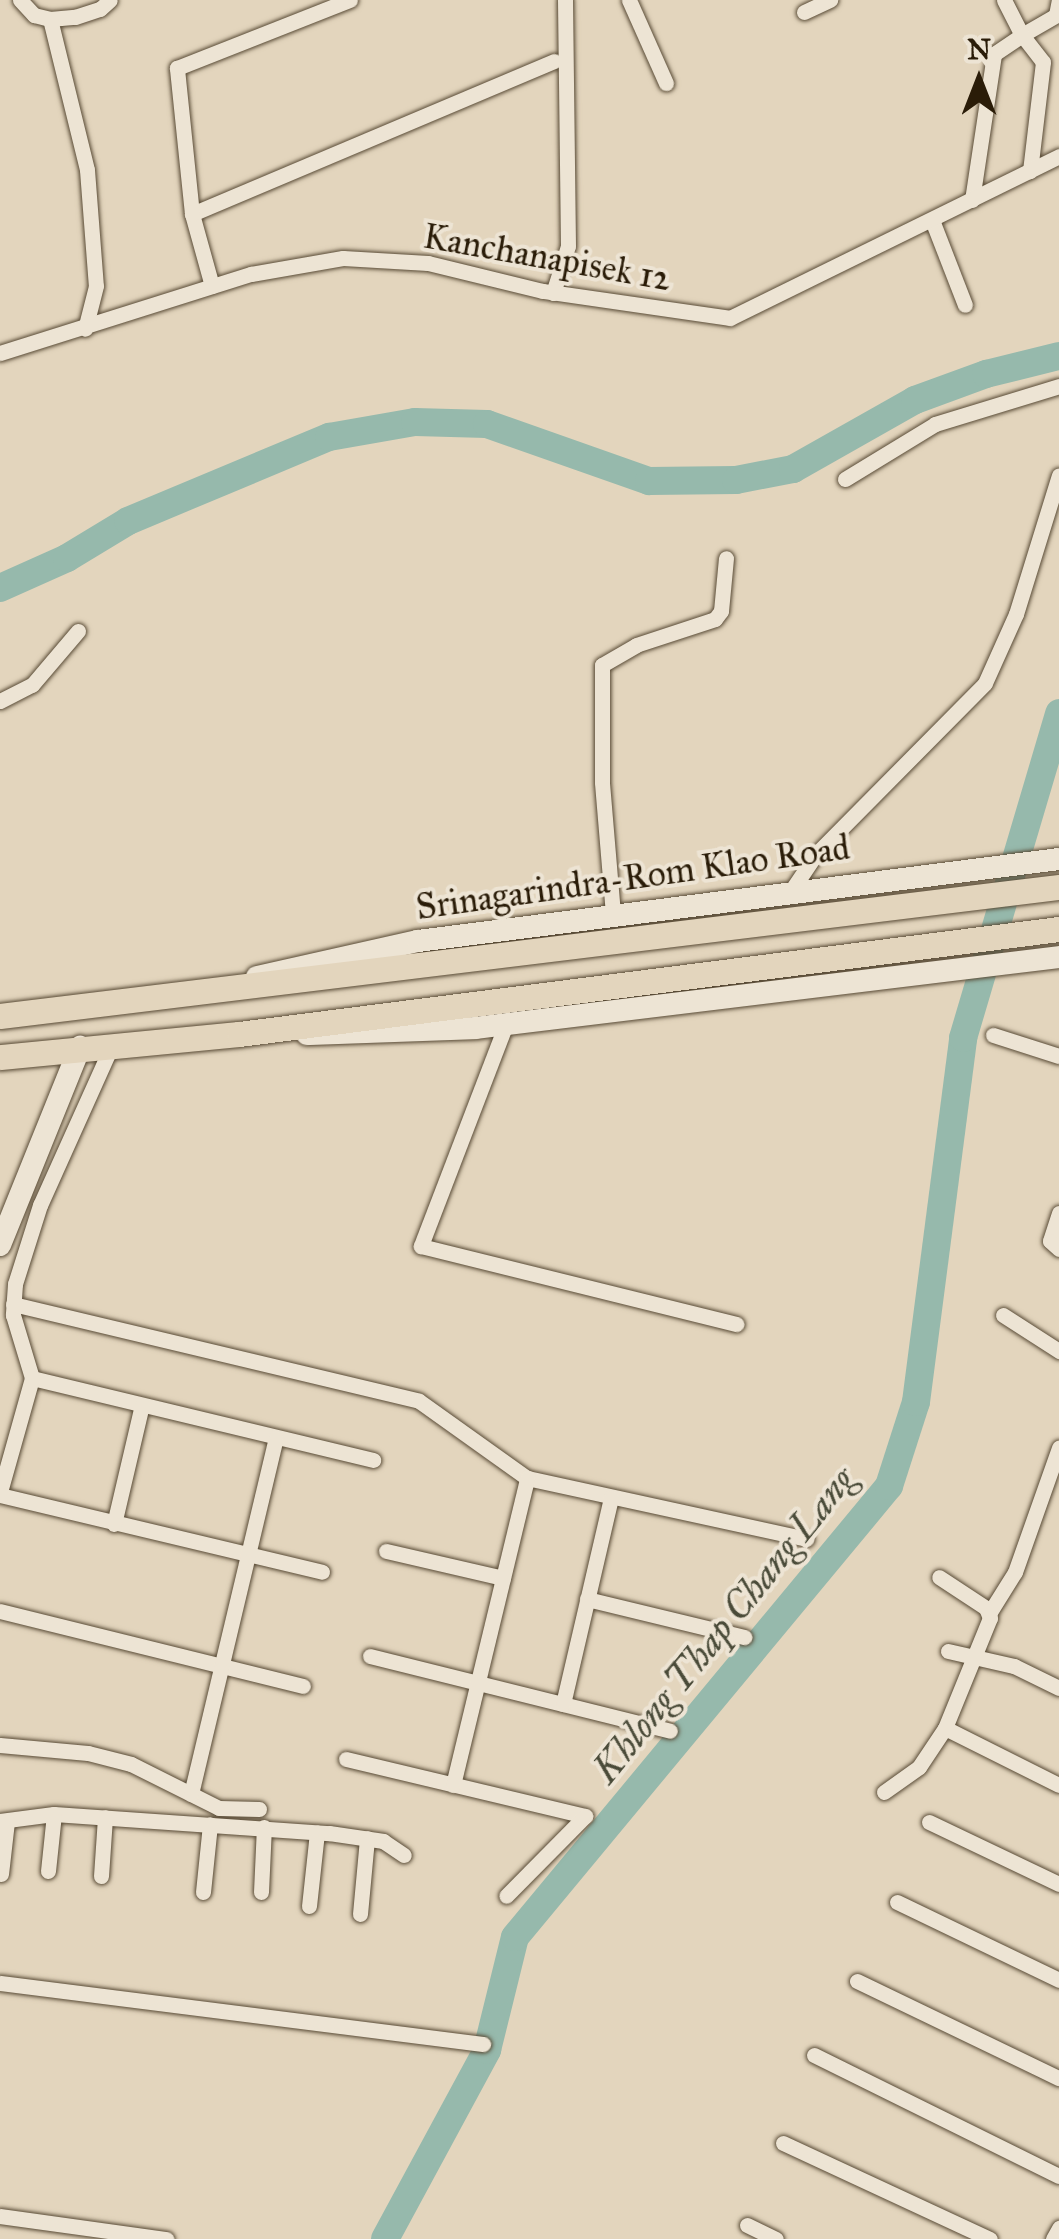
<!DOCTYPE html>
<style>
body{margin:0}
#map{position:relative;width:1059px;height:2239px;overflow:hidden;background:#e3d5bd;font-family:"IM FELL Great Primer",serif}
div>[style]{position:absolute}
[style*='--x']{left:calc(var(--x)*1px);top:calc(var(--y)*1px);width:calc(var(--w)*1px);rotate:calc(var(--a)*1deg)}
.river>*{height:28px;margin:-14px;padding:0 14px;transform-origin:14px;border-radius:14px;background:#96b9ac}
.roads{filter:drop-shadow(0 0 2px #584a35) drop-shadow(0 0 2px #584a35)}
.street>*{height:15px;margin:-7.5px;padding:0 7.5px;transform-origin:7.5px;border-radius:7.5px;background:#ede4d4}
.secondary>*{height:22px;margin:-11px;padding:0 11px;transform-origin:11px;border-radius:11px;background:#ede4d4}
.primary>*{height:25px;margin:-12.5px;padding:0 12.5px;transform-origin:12.5px;border-radius:12.5px;background:#e3d5bd}
span{translate:-50% -50%;white-space:nowrap;text-align:center;line-height:1.15;-webkit-text-stroke:8px #ede4d4;paint-order:stroke}
.street-label{font-size:35px;color:#2a1c08}
.water-label{font-size:38px;color:#4a4b39;font-style:italic}
.north{position:absolute;left:929px;top:30px;width:100px;height:100px;-webkit-text-stroke:8px #ede4d4;paint-order:stroke;rotate:0deg;font-size:28px;font-weight:700;line-height:40px;text-align:center;color:#2a1c08}
.north::after{content:'';display:block;margin:auto;width:35px;height:45px;background:#2a1c08;clip-path:polygon(50% 0,100% 100%,50% 72%,0 100%)}
</style>
<div id="map">
<div class="river">
<i style="--x:0;--y:588;--w:73;--a:-24.1"></i>
<i style="--x:67;--y:558;--w:71;--a:-31.2"></i>
<i style="--x:128;--y:521;--w:218;--a:-22.7"></i>
<i style="--x:329;--y:437;--w:87;--a:-9.9"></i>
<i style="--x:415;--y:422;--w:72;--a:1.6"></i>
<i style="--x:487;--y:424;--w:172;--a:19.4"></i>
<i style="--x:649;--y:481;--w:87;--a:-0.7"></i>
<i style="--x:736;--y:480;--w:58;--a:-10.9"></i>
<i style="--x:793;--y:469;--w:140;--a:-29.5"></i>
<i style="--x:915;--y:400;--w:76;--a:-20.1"></i>
<i style="--x:986;--y:374;--w:75;--a:-13.9"></i>
<i style="--x:385;--y:2239;--w:215;--a:-61.6"></i>
<i style="--x:487;--y:2050;--w:116;--a:-76.1"></i>
<i style="--x:515;--y:1937;--w:586;--a:-50.33"></i>
<i style="--x:889;--y:1486;--w:88;--a:-72.2"></i>
<i style="--x:916;--y:1402;--w:367;--a:-82.6"></i>
<i style="--x:963;--y:1038;--w:339;--a:-73.5"></i>
</div>
<div class="roads">
<div class="street">
<i style="--x:20;--y:0;--w:21;--a:47"></i>
<i style="--x:34;--y:15;--w:16;--a:14"></i>
<i style="--x:50;--y:19;--w:25;--a:-5"></i>
<i style="--x:75;--y:17;--w:26;--a:-18"></i>
<i style="--x:100;--y:9;--w:13;--a:-42"></i>
<i style="--x:629;--y:0;--w:91;--a:66"></i>
<i style="--x:1004;--y:0;--w:39;--a:63"></i>
<i style="--x:1022;--y:35;--w:39;--a:-30"></i>
<i style="--x:1056;--y:15;--w:15;--a:-79"></i>
<i style="--x:804;--y:12;--w:29;--a:-25"></i>
<i style="--x:50;--y:19;--w:155;--a:76.2"></i>
<i style="--x:87;--y:170;--w:116;--a:85.6"></i>
<i style="--x:96;--y:286;--w:44;--a:104.3"></i>
<i style="--x:972;--y:200;--w:148;--a:-81.4"></i>
<i style="--x:994;--y:54;--w:34;--a:-34"></i>
<i style="--x:1022;--y:35;--w:34;--a:52"></i>
<i style="--x:1043;--y:62;--w:110;--a:96.8"></i>
<i style="--x:192;--y:214;--w:393;--a:-22.9"></i>
<i style="--x:932;--y:220;--w:91;--a:68.8"></i>
<i style="--x:212;--y:286;--w:75;--a:-105.5"></i>
<i style="--x:192;--y:214;--w:147;--a:-95.9"></i>
<i style="--x:177;--y:68;--w:186;--a:-21.5"></i>
<i style="--x:553;--y:293;--w:49;--a:-72.3"></i>
<i style="--x:568;--y:246;--w:246;--a:-90.7"></i>
<i style="--x:0;--y:353;--w:263;--a:-17.5"></i>
<i style="--x:251;--y:274;--w:93;--a:-9.9"></i>
<i style="--x:343;--y:258;--w:85;--a:3.4"></i>
<i style="--x:428;--y:263;--w:118;--a:13.7"></i>
<i style="--x:543;--y:291;--w:189;--a:8.2"></i>
<i style="--x:730;--y:318;--w:367;--a:-26.2"></i>
<i style="--x:845;--y:479;--w:105;--a:-31.4"></i>
<i style="--x:935;--y:424;--w:130;--a:-17"></i>
<i style="--x:0;--y:701;--w:36;--a:-27"></i>
<i style="--x:32;--y:685;--w:71;--a:-49.6"></i>
<i style="--x:791;--y:891;--w:45;--a:-56"></i>
<i style="--x:816;--y:854;--w:240;--a:-45.3"></i>
<i style="--x:985;--y:683;--w:76;--a:-65.8"></i>
<i style="--x:1016;--y:614;--w:145;--a:-72.8"></i>
<i style="--x:613;--y:914;--w:132;--a:-94.8"></i>
<i style="--x:602;--y:782;--w:117;--a:-90"></i>
<i style="--x:602;--y:665;--w:39;--a:-30"></i>
<i style="--x:636;--y:645;--w:83;--a:-18.2"></i>
<i style="--x:715;--y:619;--w:10;--a:-53"></i>
<i style="--x:721;--y:611;--w:53;--a:-84.6"></i>
<i style="--x:506;--y:1024;--w:238;--a:111"></i>
<i style="--x:421;--y:1246;--w:325;--a:13.9"></i>
<i style="--x:993;--y:1035;--w:69;--a:17.7"></i>
<i style="--x:112;--y:1045;--w:175;--a:114.2"></i>
<i style="--x:40;--y:1205;--w:83;--a:107.6"></i>
<i style="--x:15;--y:1284;--w:31;--a:94"></i>
<i style="--x:13;--y:1315;--w:66;--a:73.2"></i>
<i style="--x:32;--y:1378;--w:351;--a:13.5"></i>
<i style="--x:1059;--y:1213;--w:29;--a:108"></i>
<i style="--x:1050;--y:1241;--w:12;--a:42"></i>
<i style="--x:13;--y:1304;--w:417;--a:13.4"></i>
<i style="--x:419;--y:1401;--w:133;--a:35.5"></i>
<i style="--x:527;--y:1478;--w:286;--a:12.3"></i>
<i style="--x:1003;--y:1315;--w:67;--a:32.7"></i>
<i style="--x:0;--y:1492;--w:118;--a:-74.3"></i>
<i style="--x:0;--y:1495;--w:331;--a:13.4"></i>
<i style="--x:114;--y:1524;--w:122;--a:-76.8"></i>
<i style="--x:386;--y:1551;--w:120;--a:13"></i>
<i style="--x:587;--y:1599;--w:162;--a:13.6"></i>
<i style="--x:0;--y:1611;--w:312;--a:13.9"></i>
<i style="--x:990;--y:1612;--w:47;--a:-58"></i>
<i style="--x:1015;--y:1572;--w:132;--a:-70.5"></i>
<i style="--x:948;--y:1651;--w:68;--a:12.8"></i>
<i style="--x:1014;--y:1666;--w:50;--a:26.1"></i>
<i style="--x:370;--y:1656;--w:309;--a:14"></i>
<i style="--x:563;--y:1704;--w:212;--a:-76.9"></i>
<i style="--x:945;--y:1728;--w:127;--a:26.6"></i>
<i style="--x:0;--y:1745;--w:88;--a:5.2"></i>
<i style="--x:88;--y:1753;--w:44;--a:14.3"></i>
<i style="--x:131;--y:1764;--w:98;--a:26.6"></i>
<i style="--x:219;--y:1808;--w:40;--a:1.4"></i>
<i style="--x:346;--y:1759;--w:246;--a:13.4"></i>
<i style="--x:585;--y:1816;--w:112;--a:134.6"></i>
<i style="--x:453;--y:1785;--w:316;--a:-76.4"></i>
<i style="--x:884;--y:1792;--w:43;--a:-35.5"></i>
<i style="--x:919;--y:1767;--w:47;--a:-56.3"></i>
<i style="--x:945;--y:1728;--w:119;--a:-67.8"></i>
<i style="--x:990;--y:1618;--w:11;--a:-112"></i>
<i style="--x:986;--y:1608;--w:56;--a:-146.6"></i>
<i style="--x:191;--y:1794;--w:366;--a:-76.6"></i>
<i style="--x:0;--y:1821;--w:54;--a:-7.4"></i>
<i style="--x:54;--y:1814;--w:276;--a:4"></i>
<i style="--x:329;--y:1833;--w:55;--a:8.4"></i>
<i style="--x:383;--y:1841;--w:25;--a:34"></i>
<i style="--x:929;--y:1822;--w:144;--a:25.5"></i>
<i style="--x:48;--y:1871;--w:57;--a:-84"></i>
<i style="--x:1;--y:1874;--w:53;--a:-83.5"></i>
<i style="--x:101;--y:1876;--w:59;--a:-86.1"></i>
<i style="--x:203;--y:1892;--w:68;--a:-84.1"></i>
<i style="--x:261;--y:1892;--w:65;--a:-87.4"></i>
<i style="--x:897;--y:1902;--w:180;--a:25.7"></i>
<i style="--x:309;--y:1906;--w:74;--a:-83.8"></i>
<i style="--x:360;--y:1914;--w:76;--a:-84.7"></i>
<i style="--x:857;--y:1981;--w:224;--a:25.7"></i>
<i style="--x:0;--y:1983;--w:487;--a:7.2"></i>
<i style="--x:814;--y:2055;--w:273;--a:26.3"></i>
<i style="--x:783;--y:2143;--w:228;--a:24.9"></i>
<i style="--x:0;--y:2216;--w:168;--a:7.9"></i>
<i style="--x:747;--y:2225;--w:32;--a:26"></i>
<i style="--x:1053;--y:2239;--w:13;--a:-61"></i>
</div>
<div class="secondary">
<i style="--x:257;--y:977;--w:165;--a:-12.6"></i>
<i style="--x:418;--y:941;--w:646;--a:-7.29"></i>
<i style="--x:307;--y:1034;--w:168;--a:-2"></i>
<i style="--x:475;--y:1028;--w:588;--a:-6.93"></i>
<i style="--x:0;--y:1245;--w:214;--a:-68"></i>
</div>
<div class="primary">
<i style="--x:0;--y:1016;--w:1067;--a:-6.95"></i>
<i style="--x:0;--y:1057;--w:240;--a:-5.5"></i>
<i style="--x:239;--y:1034;--w:827;--a:-7.3"></i>
</div>
</div>
<div class="street-label">
<span style="left:547px;top:258px;rotate:10deg">Kanchanapisek 12</span>
<span style="left:633px;top:878px;rotate:-8deg">Srinagarindra-Rom Klao Road</span>
</div>
<div class="water-label">
<span style="left:724px;top:1625px;rotate:-51deg">Khlong Thap Chang Lang</span>
</div>
<div class="north">N</div>
</div>
